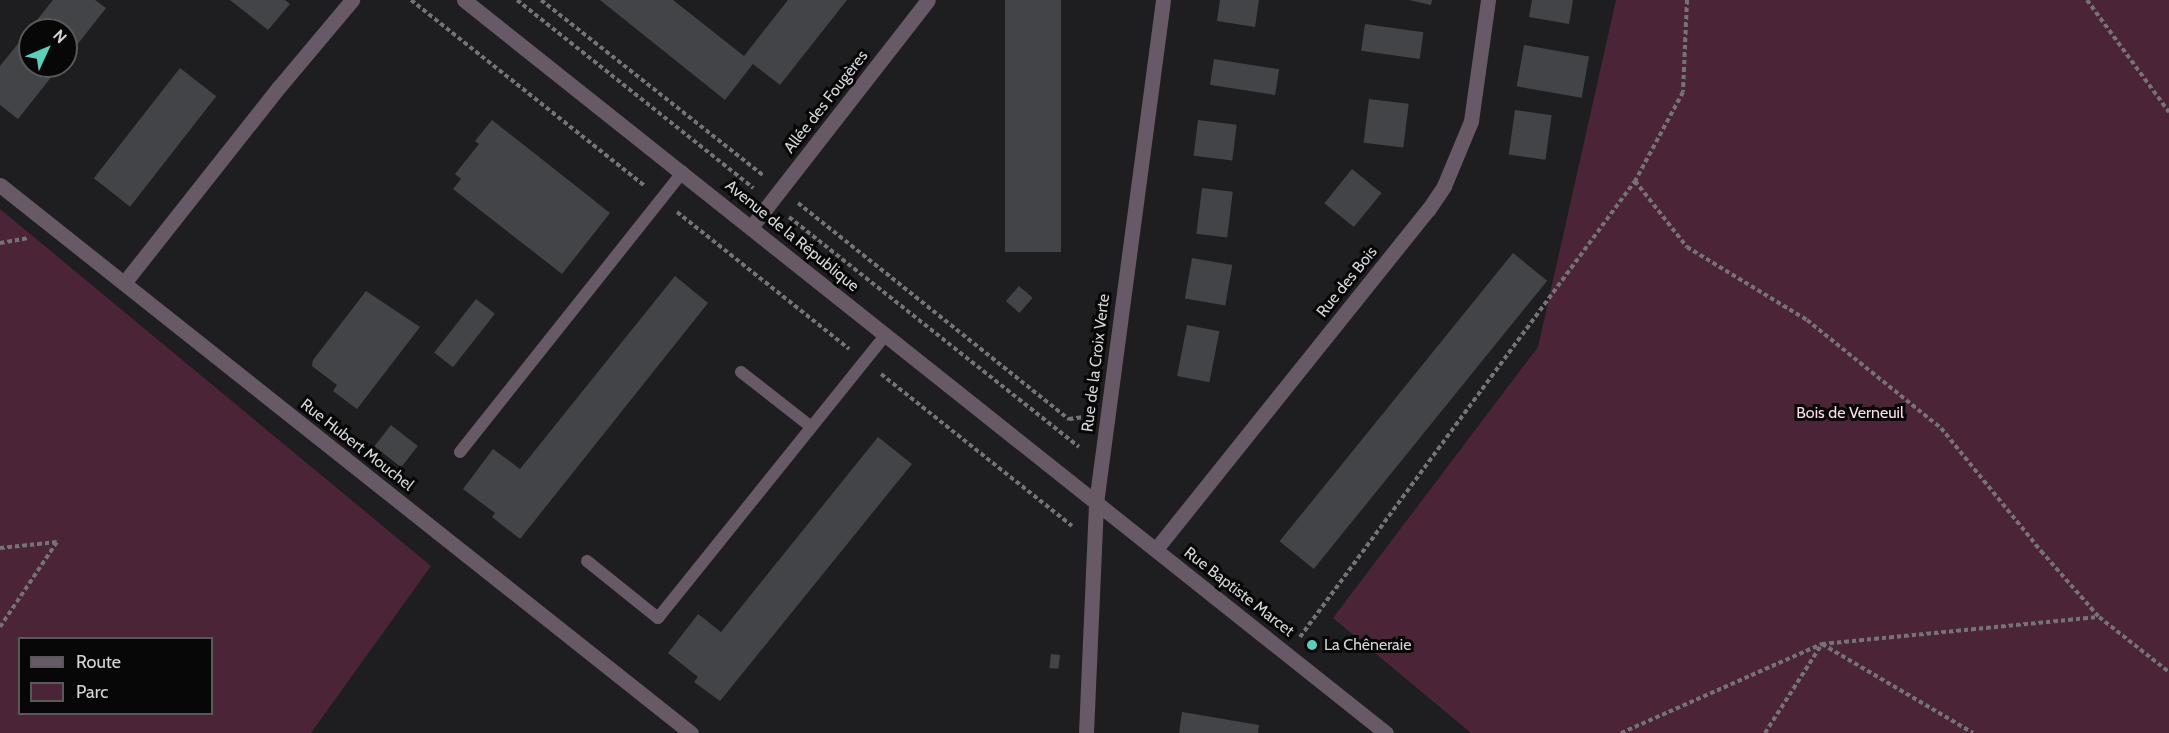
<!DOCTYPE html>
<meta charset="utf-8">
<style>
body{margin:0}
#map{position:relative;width:2169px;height:733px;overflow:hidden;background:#1e1d1f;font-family:Cabin,sans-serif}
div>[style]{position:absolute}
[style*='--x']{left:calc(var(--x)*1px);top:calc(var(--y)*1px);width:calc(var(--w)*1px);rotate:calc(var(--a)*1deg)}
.green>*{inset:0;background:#4c2437}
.building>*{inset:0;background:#434447;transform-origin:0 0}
.path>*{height:4px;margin-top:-2px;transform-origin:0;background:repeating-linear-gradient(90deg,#747375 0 4.5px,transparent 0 7.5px)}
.lane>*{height:12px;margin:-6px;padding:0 6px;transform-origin:6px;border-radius:6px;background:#685967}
.street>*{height:15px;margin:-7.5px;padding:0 7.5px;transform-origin:7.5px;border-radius:7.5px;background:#685967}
.dots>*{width:16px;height:16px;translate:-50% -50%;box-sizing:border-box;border:3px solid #080708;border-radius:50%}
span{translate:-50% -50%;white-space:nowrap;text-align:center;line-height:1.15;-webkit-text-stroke:6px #080708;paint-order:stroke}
.street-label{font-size:16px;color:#d5d5d6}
.park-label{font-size:16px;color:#fadbe7}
.poi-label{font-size:16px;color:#d5d5d6}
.left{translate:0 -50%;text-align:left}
.legend{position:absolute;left:18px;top:637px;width:195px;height:78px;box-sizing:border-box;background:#080708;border:2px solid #5a595a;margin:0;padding:8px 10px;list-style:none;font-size:18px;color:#d5d5d6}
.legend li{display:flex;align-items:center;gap:12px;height:30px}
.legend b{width:30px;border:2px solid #5a595a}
.north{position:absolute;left:18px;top:18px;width:60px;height:60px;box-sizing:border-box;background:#080708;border:2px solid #5a595a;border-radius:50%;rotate:46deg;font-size:16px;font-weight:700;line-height:24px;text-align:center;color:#d5d5d6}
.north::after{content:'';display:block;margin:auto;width:21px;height:27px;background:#5bcebc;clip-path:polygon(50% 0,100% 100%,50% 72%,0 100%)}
</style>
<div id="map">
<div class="green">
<i style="clip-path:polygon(1616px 0,2169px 0,2169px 733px,1471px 733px,1333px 618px,1538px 347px)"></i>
<i style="clip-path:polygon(evenodd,0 209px,431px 566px,311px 733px,0 733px,0 209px,20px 638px,212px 638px,212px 714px,20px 714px,20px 638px)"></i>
</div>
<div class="building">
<i style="clip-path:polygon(53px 0,95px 0,106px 8px,66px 59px,66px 30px,30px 30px,30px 66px,60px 66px,18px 119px,0 105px,0 66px)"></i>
<i style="clip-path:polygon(230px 0,285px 0,290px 4px,268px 30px)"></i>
<i style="clip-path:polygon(600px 0,673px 0,744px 56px,788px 0,847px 0,780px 85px,753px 64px,725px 100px)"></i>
<i style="left:1005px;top:0;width:56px;height:252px"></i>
<i style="clip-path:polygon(1220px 0,1259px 0,1255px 27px,1217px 21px)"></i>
<i style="clip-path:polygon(1409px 0,1432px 0,1431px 5px)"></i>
<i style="clip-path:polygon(1532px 0,1573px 0,1569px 24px,1529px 17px)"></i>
<i style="left:1365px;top:24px;width:59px;height:27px;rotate:8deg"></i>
<i style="left:1524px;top:45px;width:66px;height:42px;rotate:10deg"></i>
<i style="left:1214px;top:59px;width:66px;height:26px;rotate:9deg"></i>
<i style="left:180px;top:68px;width:46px;height:140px;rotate:38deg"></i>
<i style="left:1369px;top:99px;width:40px;height:44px;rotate:7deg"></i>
<i style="left:1515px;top:110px;width:37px;height:45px;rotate:8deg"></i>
<i style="clip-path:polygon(492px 120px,610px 213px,562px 274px,453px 189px,461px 179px,455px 174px,479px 144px,475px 141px)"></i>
<i style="left:1198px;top:120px;width:39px;height:36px;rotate:7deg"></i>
<i style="left:1352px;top:169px;width:38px;height:44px;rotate:39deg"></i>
<i style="left:1202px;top:188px;width:31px;height:46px;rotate:7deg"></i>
<i style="left:1513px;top:253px;width:44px;height:371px;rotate:39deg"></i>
<i style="left:1192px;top:258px;width:41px;height:41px;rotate:10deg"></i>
<i style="clip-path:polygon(675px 276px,708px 303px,520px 539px,492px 517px,495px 513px,463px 489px,493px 449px,520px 469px)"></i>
<i style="left:1019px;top:286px;width:18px;height:20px;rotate:41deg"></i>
<i style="clip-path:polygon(366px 291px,420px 327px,357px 409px,333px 391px,337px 385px,312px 366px,313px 360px)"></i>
<i style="left:476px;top:299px;width:24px;height:68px;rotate:38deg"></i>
<i style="left:1187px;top:325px;width:33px;height:52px;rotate:11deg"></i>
<i style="left:391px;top:425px;width:34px;height:27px;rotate:38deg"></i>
<i style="clip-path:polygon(878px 437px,912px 464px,720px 701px,694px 682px,698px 677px,668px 653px,698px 614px,721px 632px)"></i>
<i style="left:1051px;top:654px;width:9px;height:14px;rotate:6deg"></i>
<i style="clip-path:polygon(1182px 712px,1259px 725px,1258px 733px,1179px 733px)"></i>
</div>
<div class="path">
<i style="--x:411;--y:0;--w:299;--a:38.5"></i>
<i style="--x:517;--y:0;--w:302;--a:38.5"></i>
<i style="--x:541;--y:0;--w:284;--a:38.3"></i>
<i style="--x:1687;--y:0;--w:92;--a:92.5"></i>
<i style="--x:1683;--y:92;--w:101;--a:118.3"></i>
<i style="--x:1635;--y:181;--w:84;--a:51.8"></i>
<i style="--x:1687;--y:247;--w:140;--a:31.3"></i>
<i style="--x:1807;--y:320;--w:172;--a:38.9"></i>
<i style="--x:1941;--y:428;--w:159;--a:50.9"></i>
<i style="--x:2041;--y:551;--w:88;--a:48.7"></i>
<i style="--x:2099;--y:617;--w:89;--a:38.2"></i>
<i style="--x:2087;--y:0;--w:139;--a:53.8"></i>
<i style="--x:798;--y:203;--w:347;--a:38.6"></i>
<i style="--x:1069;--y:419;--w:15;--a:-8"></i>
<i style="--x:677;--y:212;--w:220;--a:38.5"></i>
<i style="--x:789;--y:217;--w:370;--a:38.4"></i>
<i style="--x:0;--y:243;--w:29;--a:-10"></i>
<i style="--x:881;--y:374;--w:244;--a:38.5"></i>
<i style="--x:0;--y:548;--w:57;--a:-6"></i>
<i style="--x:0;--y:627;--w:102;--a:-56.2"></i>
<i style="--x:1300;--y:637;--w:566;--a:-53.7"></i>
<i style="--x:1621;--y:733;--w:220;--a:-23.9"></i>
<i style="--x:1822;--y:644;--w:175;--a:30.5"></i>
<i style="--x:1765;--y:733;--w:106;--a:-57.4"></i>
<i style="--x:1822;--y:644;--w:277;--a:-5.6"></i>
</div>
<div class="lane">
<i style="--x:741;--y:372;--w:88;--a:38"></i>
<i style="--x:460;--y:452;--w:358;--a:-51.5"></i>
<i style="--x:587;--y:561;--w:91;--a:38.8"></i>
<i style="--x:658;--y:618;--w:364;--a:-51.2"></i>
</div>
<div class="street">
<i style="--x:464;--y:0;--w:1178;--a:38.49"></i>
<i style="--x:0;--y:185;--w:882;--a:38.42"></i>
<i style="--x:752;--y:226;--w:286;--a:-52.1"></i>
<i style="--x:124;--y:283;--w:250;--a:-51.7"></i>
<i style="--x:279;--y:87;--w:114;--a:-50"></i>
<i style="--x:1156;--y:549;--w:435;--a:-51.3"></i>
<i style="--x:1428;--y:210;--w:29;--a:-56"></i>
<i style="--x:1444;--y:186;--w:70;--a:-67.4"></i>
<i style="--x:1471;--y:121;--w:122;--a:-82"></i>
<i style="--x:1086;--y:733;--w:230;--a:-87.5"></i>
<i style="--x:1096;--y:503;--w:507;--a:-82.41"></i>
</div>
<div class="dots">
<i style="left:1312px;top:645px;background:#5bcebc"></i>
</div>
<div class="street-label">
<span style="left:826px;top:102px;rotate:-52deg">Allée des Fougères</span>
<span style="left:792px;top:236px;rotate:39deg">Avenue de la République</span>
<span style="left:1347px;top:282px;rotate:-51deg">Rue des Bois</span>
<span style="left:1096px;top:363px;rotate:-83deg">Rue de la Croix Verte</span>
<span style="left:357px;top:445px;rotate:38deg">Rue Hubert Mouchel</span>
<span style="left:1239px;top:592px;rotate:38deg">Rue Baptiste Marcet</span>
</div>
<div class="park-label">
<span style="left:1850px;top:413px">Bois de Verneuil</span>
</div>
<div class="poi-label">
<span class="left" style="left:1324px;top:645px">La Chêneraie</span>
</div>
<ul class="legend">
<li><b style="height:8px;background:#685967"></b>Route</li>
<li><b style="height:16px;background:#4c2437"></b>Parc</li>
</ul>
<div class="north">N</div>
</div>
